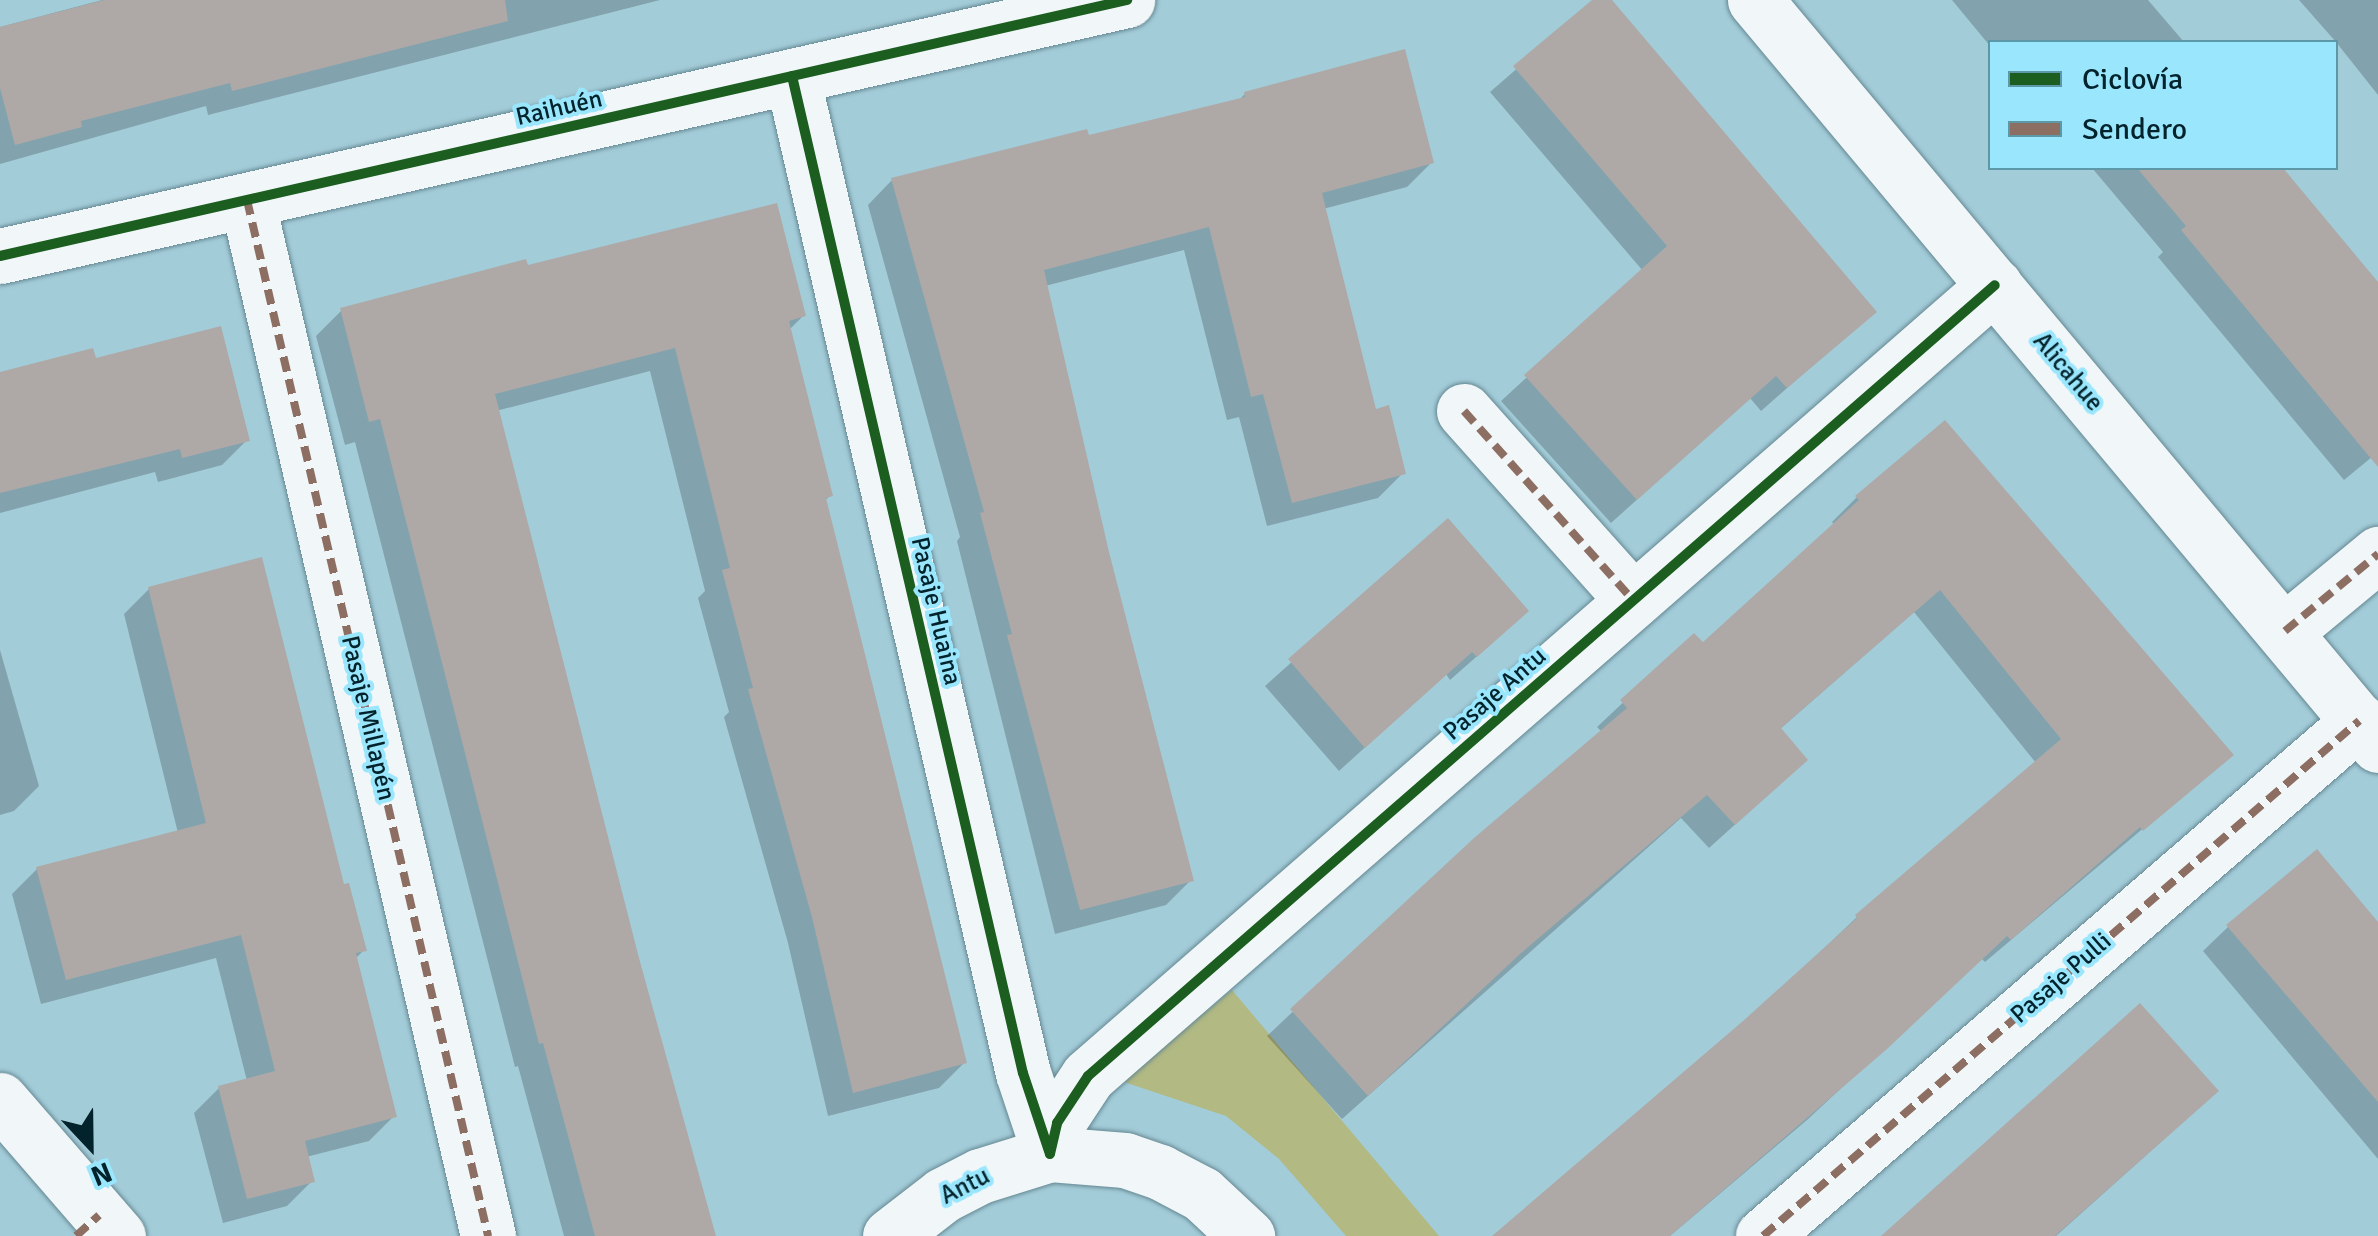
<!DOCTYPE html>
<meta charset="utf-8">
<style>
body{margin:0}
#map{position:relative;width:2378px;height:1236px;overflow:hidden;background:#a3ccd9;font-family:Signika,sans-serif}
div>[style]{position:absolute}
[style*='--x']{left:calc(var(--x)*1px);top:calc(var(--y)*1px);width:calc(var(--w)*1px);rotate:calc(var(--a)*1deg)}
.green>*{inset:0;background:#b2b983}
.shadow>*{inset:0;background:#0003}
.building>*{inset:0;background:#aea9a7}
.roads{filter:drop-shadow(0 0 2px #658892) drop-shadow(0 0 2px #658892)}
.street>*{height:55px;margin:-27.5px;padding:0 27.5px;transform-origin:27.5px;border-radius:27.5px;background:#f1f7f9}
.quiet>*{height:8px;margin-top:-4px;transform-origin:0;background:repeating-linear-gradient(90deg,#8d6e63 0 15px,transparent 0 23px)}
.cycleway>*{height:10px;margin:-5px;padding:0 5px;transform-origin:5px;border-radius:5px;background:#1b5e20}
span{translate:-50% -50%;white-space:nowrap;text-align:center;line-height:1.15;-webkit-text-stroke:8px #9ae6fd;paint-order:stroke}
.street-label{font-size:25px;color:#02232b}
.legend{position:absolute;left:1988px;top:40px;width:350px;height:130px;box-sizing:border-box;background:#9ae6fd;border:2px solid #5d98a9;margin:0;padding:12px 18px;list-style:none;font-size:30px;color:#02232b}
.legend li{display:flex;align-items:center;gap:20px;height:50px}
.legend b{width:50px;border:2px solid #5d98a9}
.north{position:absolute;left:40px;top:1096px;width:100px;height:100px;-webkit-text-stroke:8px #9ae6fd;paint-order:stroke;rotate:158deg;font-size:28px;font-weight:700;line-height:40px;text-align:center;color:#02232b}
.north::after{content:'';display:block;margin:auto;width:35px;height:45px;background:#02232b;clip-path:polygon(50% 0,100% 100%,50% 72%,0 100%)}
</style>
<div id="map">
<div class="green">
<i style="clip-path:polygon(1232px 990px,1439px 1236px,1346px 1236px,1279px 1159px,1226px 1116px,1121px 1081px)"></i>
</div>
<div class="shadow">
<i style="clip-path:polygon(102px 0,660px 0,208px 115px,206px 106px,0 164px,0 27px)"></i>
<i style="clip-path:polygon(1596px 0,1609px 0,1874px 312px,1761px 411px,1750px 398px,1611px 523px,1501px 401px,1643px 271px,1490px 92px)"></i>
<i style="clip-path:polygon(1952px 0,2148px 0,2184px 42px,1990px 42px,1990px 46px)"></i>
<i style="clip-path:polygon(2299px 0,2378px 0,2378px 95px,2336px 42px)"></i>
<i style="clip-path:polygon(1245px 94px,1432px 162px,1407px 187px,1323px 209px,1374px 412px,1403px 473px,1378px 498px,1267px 526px,1239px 417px,1227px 420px,1184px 250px,1045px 286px,1106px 552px,1191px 880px,1166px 905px,1055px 934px,957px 541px,960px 537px,868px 205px,892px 180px,1087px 138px,1238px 101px)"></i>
<i style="clip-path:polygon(2092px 168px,2280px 168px,2378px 285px,2378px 452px,2344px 480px,2158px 257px,2163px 252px)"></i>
<i style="clip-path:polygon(526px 268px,803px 316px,789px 330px,830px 495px,824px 502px,964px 1063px,939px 1088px,828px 1116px,788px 943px,724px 717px,729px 712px,698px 598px,705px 591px,650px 371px,496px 411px,637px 959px,715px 1236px,564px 1236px,518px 1066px,515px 1067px,355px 442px,345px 445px,316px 336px,341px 311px)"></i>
<i style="clip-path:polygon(94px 362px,247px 440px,222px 465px,158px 482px,155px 472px,0 513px,0 376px)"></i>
<i style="clip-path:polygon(1945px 424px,2230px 755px,1985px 962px,1981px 958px,1807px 1120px,1670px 1236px,1493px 1236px,1745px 1023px,1857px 917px,2036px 763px,1914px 612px,1779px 730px,1780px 784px,1709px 848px,1681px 818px,1342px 1119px,1267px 1036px,1476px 839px,1602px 732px,1597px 727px,1694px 636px,1703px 646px,1835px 526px,1832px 522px,1856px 498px)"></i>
<i style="clip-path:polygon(1448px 522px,1501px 635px,1450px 680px,1446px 674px,1339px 771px,1265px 686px)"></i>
<i style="clip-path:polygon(149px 589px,342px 887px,364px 950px,355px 959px,394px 1116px,369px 1141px,306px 1157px,312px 1181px,287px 1206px,223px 1223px,194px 1113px,219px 1088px,247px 1081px,216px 958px,41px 1004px,12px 894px,37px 869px,178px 833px,124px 614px)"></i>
<i style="clip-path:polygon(0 650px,39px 786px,14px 811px,0 815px)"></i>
<i style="clip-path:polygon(2378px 926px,2378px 1159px,2203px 951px,2228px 927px)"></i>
<i style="clip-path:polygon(2191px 1115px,2056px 1236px,1884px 1236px)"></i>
</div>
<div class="building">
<i style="clip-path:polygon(104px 0,505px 0,508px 21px,232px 91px,230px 83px,81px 121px,82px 127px,15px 145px,0 88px,0 27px)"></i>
<i style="clip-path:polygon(1592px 0,1612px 0,1877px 312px,1787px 388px,1776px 376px,1637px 500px,1524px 375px,1667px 246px,1513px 66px)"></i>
<i style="clip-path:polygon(1405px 49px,1434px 163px,1322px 193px,1376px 409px,1389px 405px,1406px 474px,1292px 503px,1263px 394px,1251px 397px,1209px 227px,1044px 270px,1109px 552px,1194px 881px,1080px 910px,1007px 635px,1012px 634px,980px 513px,984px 512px,891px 178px,1087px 129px,1089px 135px,1245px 97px,1244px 92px)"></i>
<i style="clip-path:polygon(2137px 168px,2283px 168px,2378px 282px,2378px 467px,2181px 230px,2186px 226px)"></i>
<i style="clip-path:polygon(777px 203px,806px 316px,789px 321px,833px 496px,826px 498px,967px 1063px,853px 1093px,812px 917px,748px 689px,753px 688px,722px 570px,730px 568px,675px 348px,495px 394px,639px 958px,716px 1236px,595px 1236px,543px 1043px,539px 1044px,380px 419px,369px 422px,340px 308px,526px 259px,528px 265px)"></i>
<i style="clip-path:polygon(221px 326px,250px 441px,182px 458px,180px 449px,0 493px,0 372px,93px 348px,96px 358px)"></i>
<i style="clip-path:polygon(1945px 420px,2234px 755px,2143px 831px,2140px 827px,2011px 940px,2007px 936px,1887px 1049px,1670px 1236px,1492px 1236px,1743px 1021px,1857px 918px,1855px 915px,2061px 739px,1940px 590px,1781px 728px,1808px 760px,1735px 825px,1707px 795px,1520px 954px,1368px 1096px,1290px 1009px,1474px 838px,1627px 708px,1620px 700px,1694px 633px,1703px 642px,1859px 500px,1855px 496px)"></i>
<i style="clip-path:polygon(1448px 518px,1529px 611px,1477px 657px,1472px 652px,1365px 748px,1288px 659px)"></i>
<i style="clip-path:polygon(262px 557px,344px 884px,349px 883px,367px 951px,356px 953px,397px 1117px,305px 1141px,315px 1182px,247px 1199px,218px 1086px,275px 1071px,241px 935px,66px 980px,36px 867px,206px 823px,148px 587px)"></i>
<i style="clip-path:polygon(2317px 849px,2378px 922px,2378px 1102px,2226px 925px)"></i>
<i style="clip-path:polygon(2140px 1003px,2219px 1091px,2055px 1236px,1881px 1236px)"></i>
</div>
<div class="roads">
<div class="street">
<i style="--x:1755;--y:0;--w:971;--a:50.1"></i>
<i style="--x:792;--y:76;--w:1023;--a:76.96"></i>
<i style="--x:1023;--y:1073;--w:85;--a:71.6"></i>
<i style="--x:247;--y:200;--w:1064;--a:76.9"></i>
<i style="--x:0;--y:256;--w:1156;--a:-12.8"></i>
<i style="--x:1464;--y:411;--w:254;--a:48.2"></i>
<i style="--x:2285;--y:631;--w:121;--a:-39.6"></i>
<i style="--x:0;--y:1100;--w:180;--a:49.1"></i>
<i style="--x:1050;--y:1154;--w:32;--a:-77"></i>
<i style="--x:1057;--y:1123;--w:56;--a:-56.6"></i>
<i style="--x:1088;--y:1076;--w:1203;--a:-41.09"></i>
<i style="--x:890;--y:1236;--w:67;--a:-37.7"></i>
<i style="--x:943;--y:1195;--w:42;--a:-27.2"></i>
<i style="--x:980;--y:1176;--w:73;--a:-17.4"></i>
<i style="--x:1050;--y:1154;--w:75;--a:4.6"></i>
<i style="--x:1125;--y:1160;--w:37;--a:19"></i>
<i style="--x:1160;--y:1172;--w:47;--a:27.6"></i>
<i style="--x:1202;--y:1194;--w:62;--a:43"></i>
<i style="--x:1763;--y:1236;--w:788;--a:-40.83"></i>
</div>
</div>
<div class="quiet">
<i style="--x:247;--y:200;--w:1064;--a:76.9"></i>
<i style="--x:1464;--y:411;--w:254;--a:48.2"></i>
<i style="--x:2285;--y:631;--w:121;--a:-39.6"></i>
<i style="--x:76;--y:1236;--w:31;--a:-42"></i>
<i style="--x:1763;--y:1236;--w:788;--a:-40.83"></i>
</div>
<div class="cycleway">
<i style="--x:792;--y:76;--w:1023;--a:76.96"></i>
<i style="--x:1023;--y:1073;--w:85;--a:71.6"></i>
<i style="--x:0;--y:256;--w:1156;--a:-12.8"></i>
<i style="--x:1050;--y:1154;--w:32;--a:-77"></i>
<i style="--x:1057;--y:1123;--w:56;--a:-56.6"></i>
<i style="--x:1088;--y:1076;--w:1203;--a:-41.09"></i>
</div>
<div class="street-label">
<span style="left:559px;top:108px;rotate:-13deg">Raihuén</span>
<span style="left:2068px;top:372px;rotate:50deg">Alicahue</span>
<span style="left:936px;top:611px;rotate:77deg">Pasaje Huaina</span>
<span style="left:1495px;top:694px;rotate:-41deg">Pasaje Antu</span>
<span style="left:368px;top:718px;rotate:77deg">Pasaje Millapén</span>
<span style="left:2061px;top:978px;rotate:-41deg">Pasaje Pulli</span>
<span style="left:965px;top:1186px;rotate:-27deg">Antu</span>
</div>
<ul class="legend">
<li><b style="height:12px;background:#1b5e20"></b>Ciclovía</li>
<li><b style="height:12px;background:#8d6e63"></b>Sendero</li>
</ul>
<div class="north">N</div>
</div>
